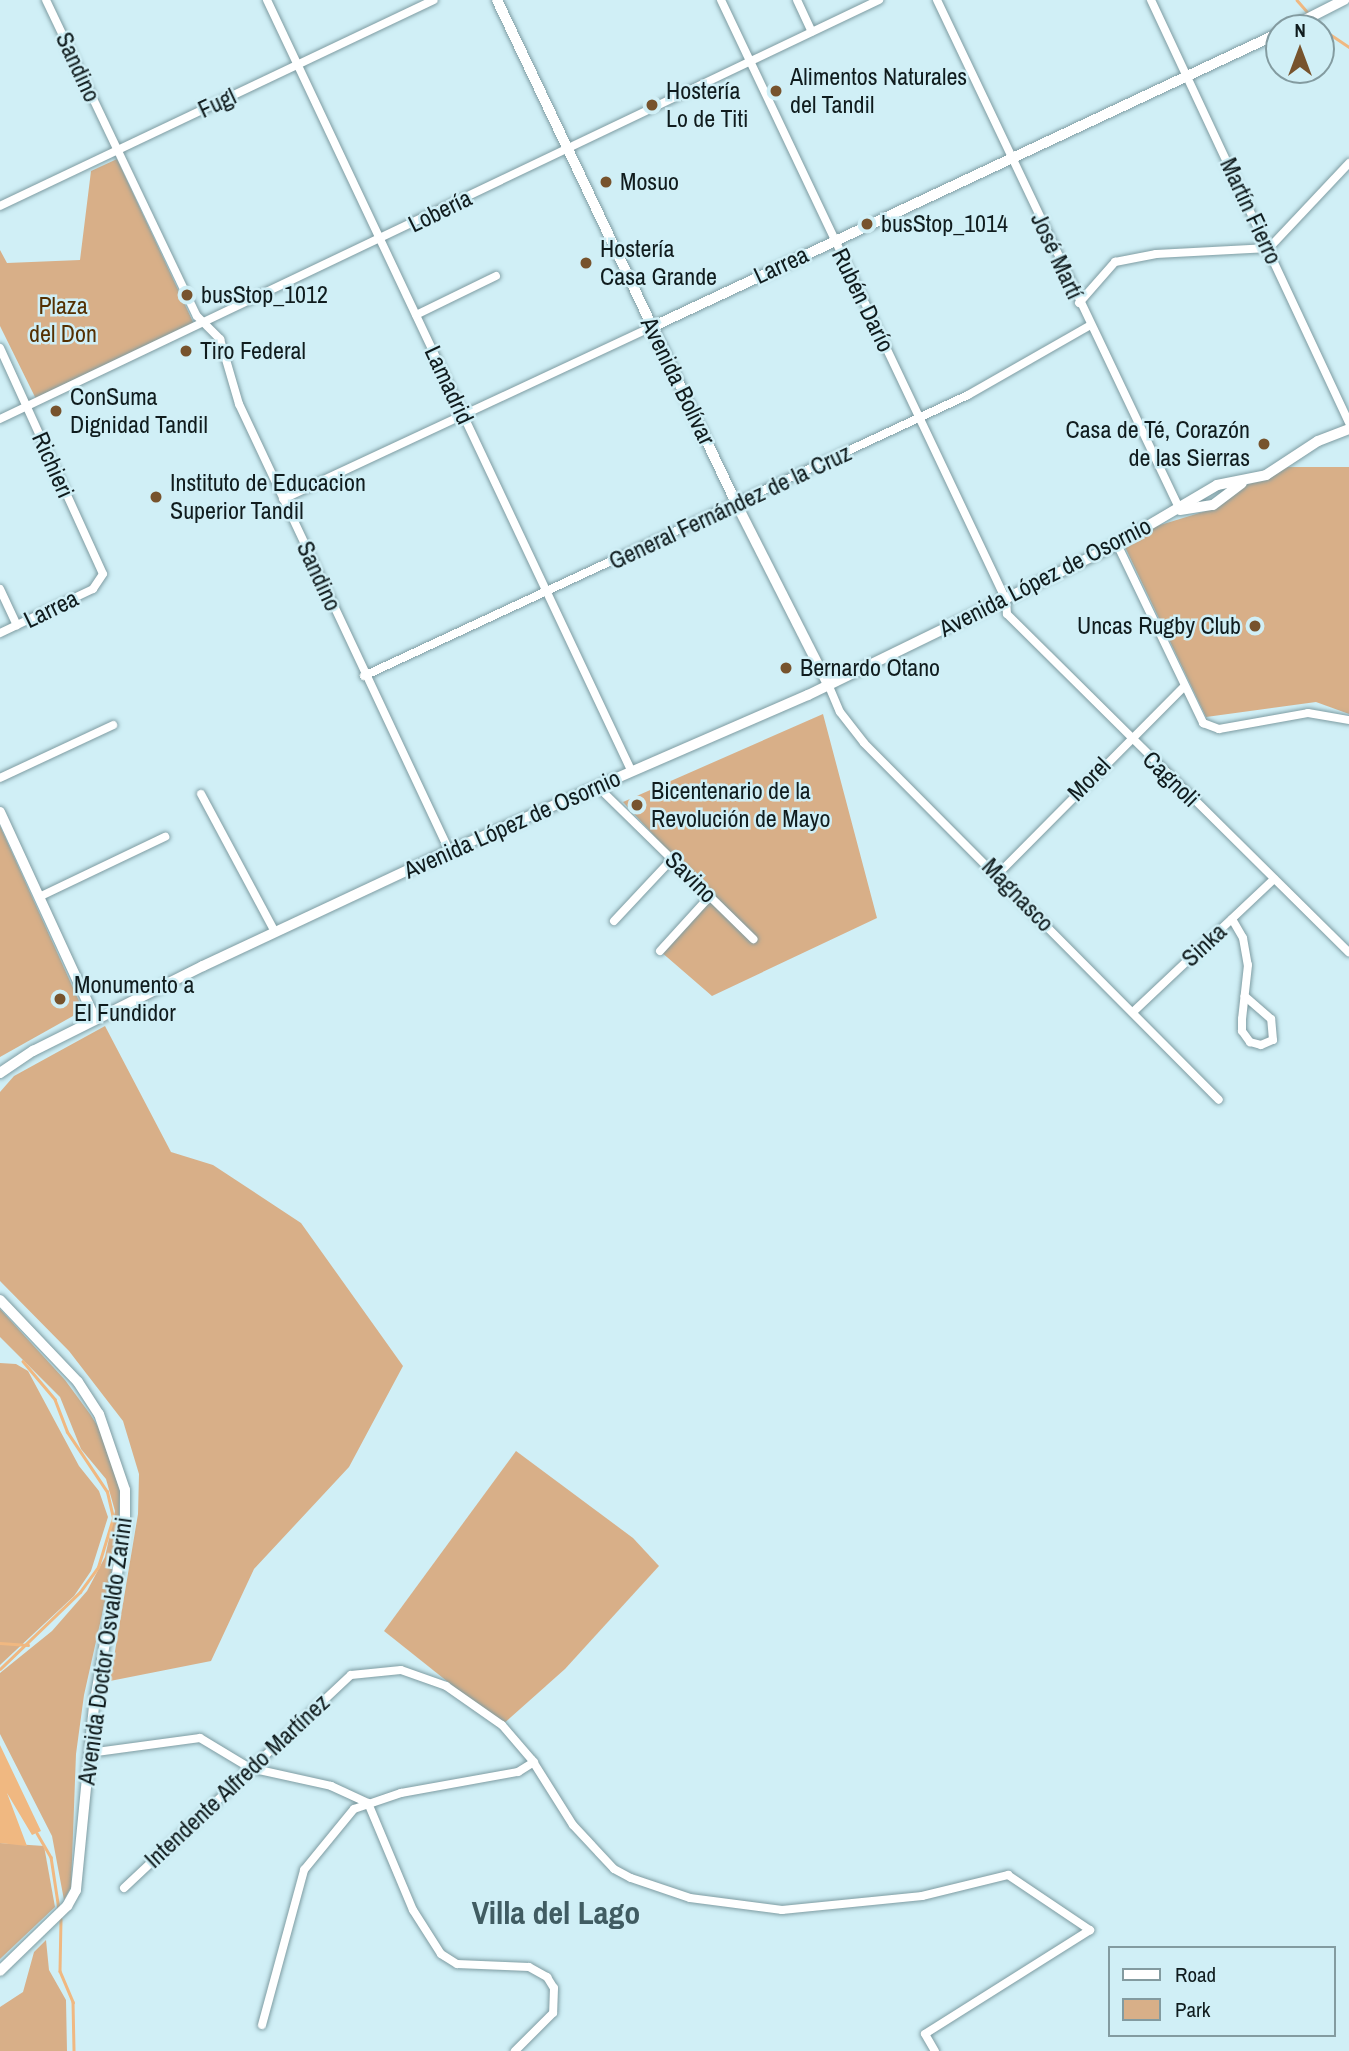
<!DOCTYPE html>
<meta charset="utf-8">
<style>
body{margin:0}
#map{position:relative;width:1349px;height:2051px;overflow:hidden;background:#d0eff6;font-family:"Archivo Narrow",sans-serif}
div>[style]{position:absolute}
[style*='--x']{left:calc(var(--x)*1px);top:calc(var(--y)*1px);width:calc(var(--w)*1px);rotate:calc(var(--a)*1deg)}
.green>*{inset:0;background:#d8af88}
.water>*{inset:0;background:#f0b881}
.stream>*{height:2.5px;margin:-1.25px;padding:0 1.25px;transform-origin:1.25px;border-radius:1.25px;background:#f0b881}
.roads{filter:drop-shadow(0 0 2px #7e9ca2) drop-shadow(0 0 2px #7e9ca2)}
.street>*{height:8px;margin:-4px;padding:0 4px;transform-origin:4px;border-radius:4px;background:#fff}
.secondary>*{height:10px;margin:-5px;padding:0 5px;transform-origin:5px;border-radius:5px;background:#fff}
.dots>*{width:19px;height:19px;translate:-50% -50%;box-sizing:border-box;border:4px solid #d0eff6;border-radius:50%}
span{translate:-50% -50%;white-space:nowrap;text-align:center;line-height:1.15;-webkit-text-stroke:5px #d0eff6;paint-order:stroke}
.street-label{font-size:24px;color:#101c1e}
.poi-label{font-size:24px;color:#101c1e}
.left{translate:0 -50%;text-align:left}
.right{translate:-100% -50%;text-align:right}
.park-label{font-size:24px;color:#543002}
.district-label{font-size:32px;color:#405c62;font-weight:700}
.legend{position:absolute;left:1108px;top:1946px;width:228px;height:91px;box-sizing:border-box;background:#d0eff6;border:2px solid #839ba0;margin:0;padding:9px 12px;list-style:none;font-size:21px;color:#101c1e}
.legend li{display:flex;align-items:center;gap:14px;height:35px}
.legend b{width:35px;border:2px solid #839ba0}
.north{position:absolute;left:1265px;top:14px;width:70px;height:70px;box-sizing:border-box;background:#d0eff6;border:2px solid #839ba0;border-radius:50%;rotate:0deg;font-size:19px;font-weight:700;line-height:28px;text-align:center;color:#101c1e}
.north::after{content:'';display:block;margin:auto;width:24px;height:32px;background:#77532d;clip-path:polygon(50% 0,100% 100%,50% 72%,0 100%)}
</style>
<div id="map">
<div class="green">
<i style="clip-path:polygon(117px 159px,194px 324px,36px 399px,0 326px,0 250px,7px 263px,80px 260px,91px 171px)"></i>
<i style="clip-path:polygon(1287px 467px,1349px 467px,1349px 714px,1316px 702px,1206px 717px,1125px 547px,1144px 530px,1209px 510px,1244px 486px)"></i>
<i style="clip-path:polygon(823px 714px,877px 918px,712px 996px,660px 951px,710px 896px,623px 802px)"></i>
<i style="clip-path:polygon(0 826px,79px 1001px,73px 1016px,0 1057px)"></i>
<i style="clip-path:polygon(105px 1026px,171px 1152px,213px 1165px,301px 1223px,403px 1366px,349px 1467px,254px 1569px,211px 1661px,110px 1681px,138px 1514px,139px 1474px,123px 1421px,69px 1351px,0 1281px,0 1092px,14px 1076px)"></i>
<i style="clip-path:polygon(0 1309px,65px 1380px,90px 1414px,104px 1436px,120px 1492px,118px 1543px,84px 1695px,76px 1754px,71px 1887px,64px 1900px,52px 1836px,0 1734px,0 1673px,52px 1631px,87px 1591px,105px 1557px,115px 1511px,106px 1479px,81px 1449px,60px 1397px,0 1337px)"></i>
<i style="clip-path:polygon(0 1363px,16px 1364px,28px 1371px,79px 1466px,99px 1491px,108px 1517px,91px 1571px,74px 1596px,0 1665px)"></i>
<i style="clip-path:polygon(516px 1451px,633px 1538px,659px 1566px,565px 1669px,502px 1725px,384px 1631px)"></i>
<i style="clip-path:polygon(0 1843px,44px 1846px,55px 1907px,0 1959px)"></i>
<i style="clip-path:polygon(46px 1940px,49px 1970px,66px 2000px,67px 2051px,0 2051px,0 2007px,23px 1992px,34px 1952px)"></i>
</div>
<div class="water">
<i style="clip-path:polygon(0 1745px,41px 1831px,32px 1835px,7px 1793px,27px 1846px,0 1843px)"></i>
</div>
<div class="stream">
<i style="--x:1297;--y:0;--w:20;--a:49"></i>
<i style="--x:1314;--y:20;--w:11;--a:49"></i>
<i style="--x:1321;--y:28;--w:34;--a:34"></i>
<i style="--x:0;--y:1643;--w:28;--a:4"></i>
<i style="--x:0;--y:1669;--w:111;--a:-43.9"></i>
<i style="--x:80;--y:1592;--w:31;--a:-54"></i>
<i style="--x:98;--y:1567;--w:51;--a:-73"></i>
<i style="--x:113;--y:1518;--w:27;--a:-103"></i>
<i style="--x:107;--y:1492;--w:72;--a:-123.7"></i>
<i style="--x:67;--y:1432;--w:34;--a:-111"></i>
<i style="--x:55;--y:1400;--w:50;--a:-130.1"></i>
<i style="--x:37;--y:1833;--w:28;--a:60"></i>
<i style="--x:51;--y:1857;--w:53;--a:81.3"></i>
<i style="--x:61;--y:1919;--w:52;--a:91.1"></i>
<i style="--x:60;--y:1971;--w:34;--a:67"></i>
<i style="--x:73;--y:2002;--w:49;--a:88.8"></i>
</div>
<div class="roads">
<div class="street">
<i style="--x:46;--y:0;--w:350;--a:64.5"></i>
<i style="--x:197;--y:316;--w:33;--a:45"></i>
<i style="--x:220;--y:339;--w:68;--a:73.7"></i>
<i style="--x:239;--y:404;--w:494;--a:64.8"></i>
<i style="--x:267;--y:0;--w:852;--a:64.7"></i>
<i style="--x:721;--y:0;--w:664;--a:64.59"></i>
<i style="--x:1006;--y:600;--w:14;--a:86"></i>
<i style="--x:1007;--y:614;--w:481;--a:44.7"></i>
<i style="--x:797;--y:0;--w:35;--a:65"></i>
<i style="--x:937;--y:0;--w:565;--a:64.52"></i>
<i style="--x:1151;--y:0;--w:467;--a:64.9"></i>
<i style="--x:0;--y:206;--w:480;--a:-25.4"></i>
<i style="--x:1079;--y:303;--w:55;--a:-48.7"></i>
<i style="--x:1115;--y:262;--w:42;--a:-11"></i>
<i style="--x:1156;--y:254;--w:113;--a:-3"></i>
<i style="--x:1269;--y:248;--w:117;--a:-46.7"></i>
<i style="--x:416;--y:315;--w:89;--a:-26"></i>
<i style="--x:0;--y:348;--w:248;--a:65.5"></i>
<i style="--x:103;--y:574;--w:18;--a:124"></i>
<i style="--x:93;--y:589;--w:103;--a:154.7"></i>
<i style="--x:0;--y:419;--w:974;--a:-25.49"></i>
<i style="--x:283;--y:499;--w:407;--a:-25"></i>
<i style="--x:1117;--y:544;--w:199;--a:64.3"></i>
<i style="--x:1203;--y:723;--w:17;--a:21"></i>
<i style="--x:1219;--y:729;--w:90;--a:-10.2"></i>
<i style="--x:1308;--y:713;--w:42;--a:9.7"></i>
<i style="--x:0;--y:589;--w:40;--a:65"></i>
<i style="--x:364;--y:676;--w:666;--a:-24.95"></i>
<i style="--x:968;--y:395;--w:139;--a:-29.7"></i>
<i style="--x:828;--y:684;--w:30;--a:67"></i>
<i style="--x:840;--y:712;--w:39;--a:52"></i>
<i style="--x:864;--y:743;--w:503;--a:45.16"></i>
<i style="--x:0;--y:778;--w:125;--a:-25.1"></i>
<i style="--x:597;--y:786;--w:219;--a:44.4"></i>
<i style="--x:201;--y:794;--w:157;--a:61.8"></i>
<i style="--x:998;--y:874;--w:264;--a:-45.2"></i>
<i style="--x:39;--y:897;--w:140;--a:-25.5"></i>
<i style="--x:1232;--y:919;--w:22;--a:60"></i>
<i style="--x:1243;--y:938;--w:27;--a:80"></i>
<i style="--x:1248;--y:965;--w:54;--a:96.3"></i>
<i style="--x:1242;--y:1019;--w:12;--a:90"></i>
<i style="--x:1242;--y:1031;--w:14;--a:54"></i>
<i style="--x:1250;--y:1042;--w:11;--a:15"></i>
<i style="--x:1261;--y:1045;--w:13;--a:-23"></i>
<i style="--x:1273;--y:1040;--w:21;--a:-95"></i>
<i style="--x:1271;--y:1019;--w:35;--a:-139"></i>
<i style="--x:614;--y:921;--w:86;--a:-46.9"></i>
<i style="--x:660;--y:951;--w:74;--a:-47.7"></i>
<i style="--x:1133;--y:1012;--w:194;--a:-43.3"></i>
<i style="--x:89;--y:1753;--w:112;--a:-7.7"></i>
<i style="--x:200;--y:1738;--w:58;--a:31"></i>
<i style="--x:250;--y:1768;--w:83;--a:12.5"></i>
<i style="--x:331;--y:1786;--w:41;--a:24.7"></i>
<i style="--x:368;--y:1803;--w:116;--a:67.2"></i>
<i style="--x:413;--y:1910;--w:52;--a:57.5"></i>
<i style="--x:441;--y:1954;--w:19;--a:32"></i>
<i style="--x:457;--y:1964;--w:72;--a:2.4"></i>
<i style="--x:529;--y:1967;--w:21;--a:29"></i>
<i style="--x:547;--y:1977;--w:13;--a:58"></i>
<i style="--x:554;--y:1988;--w:25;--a:92"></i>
<i style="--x:553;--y:2013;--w:54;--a:135"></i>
<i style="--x:124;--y:1888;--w:311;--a:-43.2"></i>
<i style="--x:351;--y:1675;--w:50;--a:-5.7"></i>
<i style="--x:401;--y:1670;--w:48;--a:19.6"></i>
<i style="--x:446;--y:1686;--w:68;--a:34.9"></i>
<i style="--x:502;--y:1725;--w:46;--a:49.4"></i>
<i style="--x:532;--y:1760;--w:77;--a:57.8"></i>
<i style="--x:573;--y:1825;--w:60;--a:47"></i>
<i style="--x:614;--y:1869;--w:19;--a:28"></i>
<i style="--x:631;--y:1878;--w:62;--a:18.7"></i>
<i style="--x:690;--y:1898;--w:93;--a:7.4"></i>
<i style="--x:782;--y:1910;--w:141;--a:-5.7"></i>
<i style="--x:922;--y:1896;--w:89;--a:-13.7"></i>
<i style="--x:1008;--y:1875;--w:99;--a:33.9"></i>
<i style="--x:1090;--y:1930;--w:195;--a:147.8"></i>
<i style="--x:925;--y:2034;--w:20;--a:60"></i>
<i style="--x:262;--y:2025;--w:161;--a:-74.8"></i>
<i style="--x:304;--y:1870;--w:79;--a:-50.7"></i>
<i style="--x:354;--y:1809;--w:50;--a:-18.8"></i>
<i style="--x:401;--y:1793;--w:119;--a:-10.2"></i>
<i style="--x:518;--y:1772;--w:19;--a:-32"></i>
</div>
<div class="secondary">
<i style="--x:497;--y:0;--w:559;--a:64.58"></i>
<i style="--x:737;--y:505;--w:201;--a:63.1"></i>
<i style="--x:1289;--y:28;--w:62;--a:-27"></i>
<i style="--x:652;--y:327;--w:693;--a:-25.12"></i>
<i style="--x:1180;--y:510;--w:33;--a:-9"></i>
<i style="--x:1213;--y:505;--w:36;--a:-37"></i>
<i style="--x:0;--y:812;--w:228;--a:65.3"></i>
<i style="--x:0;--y:1073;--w:40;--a:-34"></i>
<i style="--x:33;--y:1051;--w:190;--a:-26.6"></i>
<i style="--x:203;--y:966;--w:272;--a:-25.1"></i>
<i style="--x:449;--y:851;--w:391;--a:-23.5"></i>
<i style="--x:808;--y:695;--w:344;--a:-26"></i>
<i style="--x:1117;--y:544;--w:116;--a:-30.5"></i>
<i style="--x:1217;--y:485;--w:50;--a:-11.5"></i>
<i style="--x:1266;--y:475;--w:62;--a:-33.2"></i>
<i style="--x:1318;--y:441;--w:33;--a:-21"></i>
<i style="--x:0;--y:1300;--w:113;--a:46.4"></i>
<i style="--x:78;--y:1382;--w:38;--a:57"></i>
<i style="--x:99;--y:1414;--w:80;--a:71.1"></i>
<i style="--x:125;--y:1490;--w:38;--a:90"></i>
<i style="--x:125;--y:1528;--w:181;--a:99.9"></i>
<i style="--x:94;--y:1706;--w:185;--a:95.6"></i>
<i style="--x:76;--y:1890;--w:18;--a:119"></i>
<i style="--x:67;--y:1906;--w:93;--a:135.9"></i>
</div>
</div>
<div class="dots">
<i style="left:776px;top:91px;background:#77532d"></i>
<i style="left:652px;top:105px;background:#77532d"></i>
<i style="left:606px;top:182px;background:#77532d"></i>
<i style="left:867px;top:224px;background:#77532d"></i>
<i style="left:586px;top:263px;background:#77532d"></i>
<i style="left:187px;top:295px;background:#77532d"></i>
<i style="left:186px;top:351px;background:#77532d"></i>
<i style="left:56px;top:411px;background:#77532d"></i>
<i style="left:1264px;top:444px;background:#77532d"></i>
<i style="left:156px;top:497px;background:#77532d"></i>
<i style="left:1255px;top:626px;background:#77532d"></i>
<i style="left:786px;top:668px;background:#77532d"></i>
<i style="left:637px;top:805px;background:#77532d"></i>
<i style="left:60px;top:999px;background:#77532d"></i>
</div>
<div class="street-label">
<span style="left:78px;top:67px;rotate:65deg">Sandino</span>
<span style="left:217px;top:103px;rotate:-25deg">Fugl</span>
<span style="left:440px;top:211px;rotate:-26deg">Lobería</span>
<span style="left:1251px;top:211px;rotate:65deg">Martín Fierro</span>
<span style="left:1057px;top:256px;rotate:65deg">José Martí</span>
<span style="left:781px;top:265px;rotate:-25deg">Larrea</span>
<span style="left:863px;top:300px;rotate:64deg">Rubén Darío</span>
<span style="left:678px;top:381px;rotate:64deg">Avenida Bolívar</span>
<span style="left:449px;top:385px;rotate:65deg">Lamadrid</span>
<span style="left:53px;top:465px;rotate:66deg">Richieri</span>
<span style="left:730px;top:507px;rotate:-25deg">General Fernández de la Cruz</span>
<span style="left:319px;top:576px;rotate:65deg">Sandino</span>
<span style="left:1045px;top:577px;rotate:-27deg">Avenida López de Osornio</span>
<span style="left:51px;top:609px;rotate:-26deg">Larrea</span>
<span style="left:1089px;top:779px;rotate:-46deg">Morel</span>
<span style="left:1171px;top:779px;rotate:44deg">Cagnoli</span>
<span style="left:512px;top:824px;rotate:-24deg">Avenida López de Osornio</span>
<span style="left:691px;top:877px;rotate:45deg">Savino</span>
<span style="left:1018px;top:895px;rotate:46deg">Magnasco</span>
<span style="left:1204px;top:945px;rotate:-43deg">Sinka</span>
<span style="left:105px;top:1651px;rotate:-82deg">Avenida Doctor Osvaldo Zarini</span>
<span style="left:237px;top:1781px;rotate:-43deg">Intendente Alfredo Martínez</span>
</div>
<div class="poi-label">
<span class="left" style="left:790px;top:91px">Alimentos Naturales<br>del Tandil</span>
<span class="left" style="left:666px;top:105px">Hostería<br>Lo de Titi</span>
<span class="left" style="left:620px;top:182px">Mosuo</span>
<span class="left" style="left:881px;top:224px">busStop_1014</span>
<span class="left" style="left:600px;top:263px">Hostería<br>Casa Grande</span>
<span class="left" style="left:201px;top:295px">busStop_1012</span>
<span class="left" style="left:200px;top:351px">Tiro Federal</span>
<span class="left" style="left:70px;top:411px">ConSuma<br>Dignidad Tandil</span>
<span class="right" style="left:1250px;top:444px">Casa de Té, Corazón<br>de las Sierras</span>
<span class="left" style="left:170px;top:497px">Instituto de Educacion<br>Superior Tandil</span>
<span class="right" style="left:1241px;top:626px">Uncas Rugby Club</span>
<span class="left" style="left:800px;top:668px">Bernardo Otano</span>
<span class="left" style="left:651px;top:805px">Bicentenario de la<br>Revolución de Mayo</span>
<span class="left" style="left:74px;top:999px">Monumento a<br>El Fundidor</span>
</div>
<div class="park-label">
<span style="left:63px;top:320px">Plaza<br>del Don</span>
</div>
<div class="district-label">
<span style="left:556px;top:1913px">Villa del Lago</span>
</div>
<ul class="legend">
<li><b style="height:9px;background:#fff"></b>Road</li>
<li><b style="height:19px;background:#d8af88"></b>Park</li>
</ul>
<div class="north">N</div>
</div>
